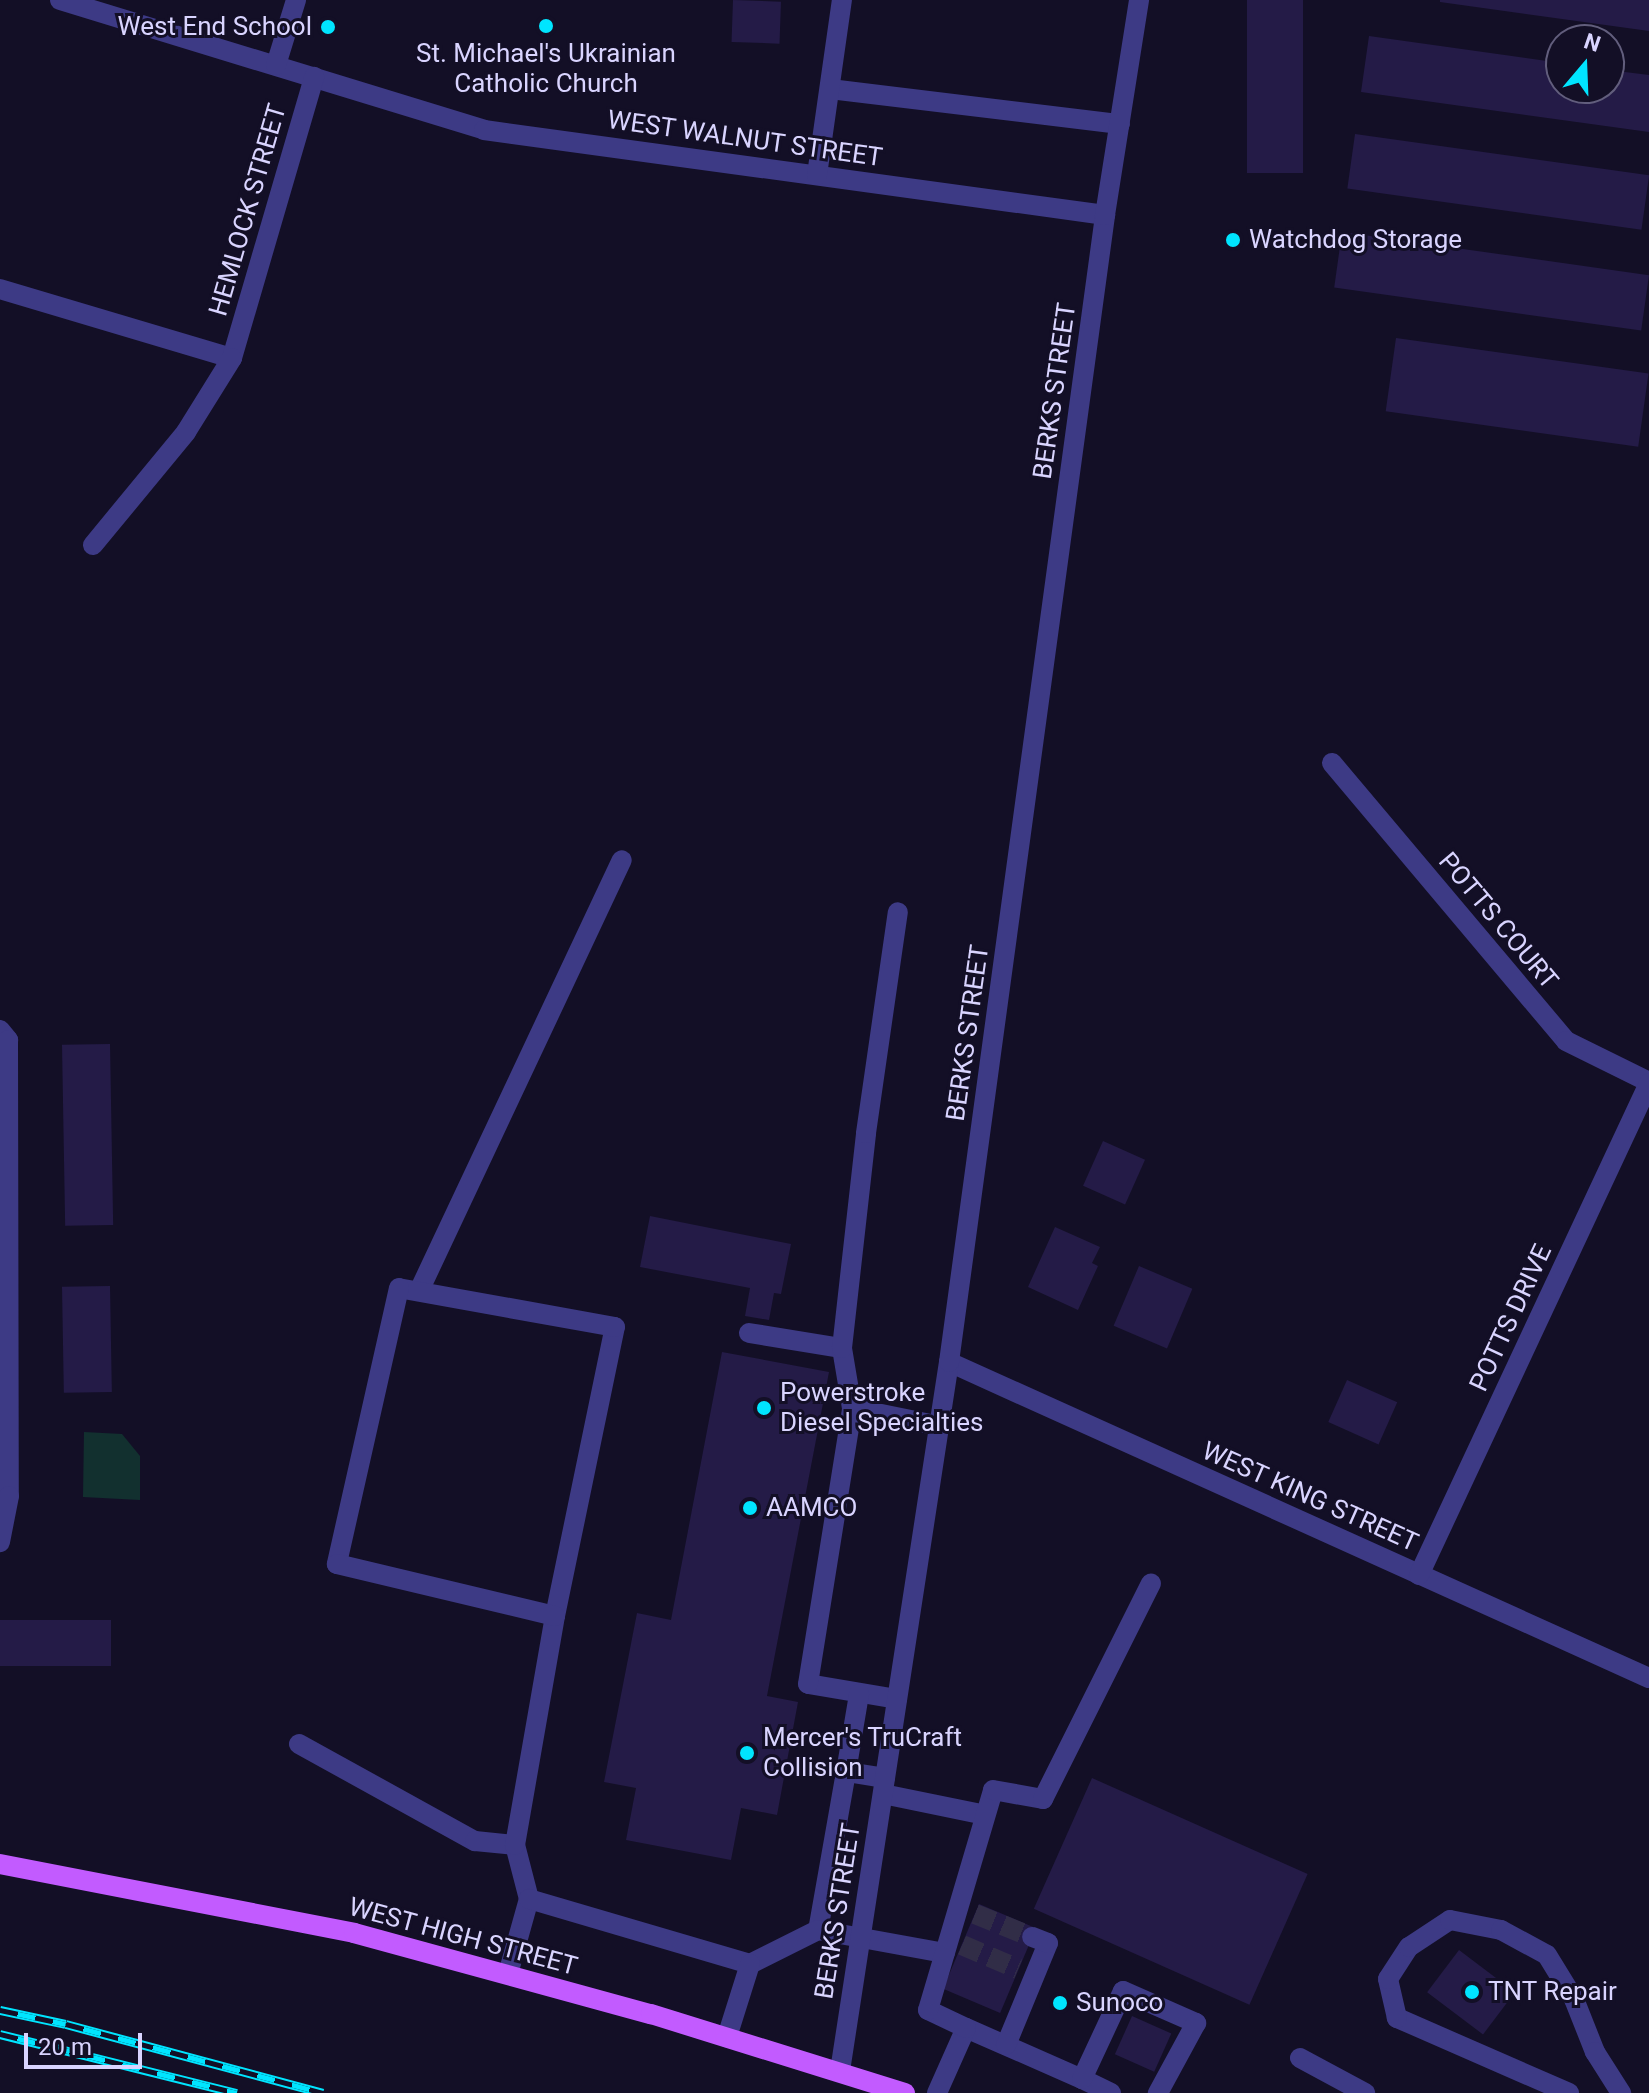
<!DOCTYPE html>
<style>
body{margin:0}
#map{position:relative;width:1649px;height:2093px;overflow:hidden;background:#130f26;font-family:Roboto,sans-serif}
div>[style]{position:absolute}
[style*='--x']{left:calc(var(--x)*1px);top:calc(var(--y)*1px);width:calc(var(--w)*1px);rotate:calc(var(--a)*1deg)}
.green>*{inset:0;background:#12302f}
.building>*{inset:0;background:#241b47;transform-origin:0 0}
.minor-tunnel>*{height:20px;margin-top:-10px;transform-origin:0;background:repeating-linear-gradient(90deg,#312d47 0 20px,transparent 0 30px)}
.minor>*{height:20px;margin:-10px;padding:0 10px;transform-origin:10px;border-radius:10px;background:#3d3a85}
.major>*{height:20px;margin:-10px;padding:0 10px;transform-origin:10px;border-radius:10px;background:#c25bff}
.rail>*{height:9px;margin-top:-4.5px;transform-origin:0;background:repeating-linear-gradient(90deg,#130f26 0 18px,#00e5ff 0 36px);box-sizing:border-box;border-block:2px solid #00e5ff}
.dots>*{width:22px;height:22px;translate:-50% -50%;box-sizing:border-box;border:4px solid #130f26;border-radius:50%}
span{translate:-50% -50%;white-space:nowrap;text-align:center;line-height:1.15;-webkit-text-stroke:6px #130f26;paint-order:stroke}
.poi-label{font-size:26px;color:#d9d4ff}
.right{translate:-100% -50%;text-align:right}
.left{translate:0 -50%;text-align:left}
.street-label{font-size:26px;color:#d9d4ff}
.north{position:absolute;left:1545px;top:24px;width:80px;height:80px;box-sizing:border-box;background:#130f26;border:2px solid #625e7d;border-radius:50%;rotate:19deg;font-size:22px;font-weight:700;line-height:32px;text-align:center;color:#d9d4ff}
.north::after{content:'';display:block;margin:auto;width:28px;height:36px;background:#00e5ff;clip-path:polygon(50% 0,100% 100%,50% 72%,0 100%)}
.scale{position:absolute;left:24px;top:2033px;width:118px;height:36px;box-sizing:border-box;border:4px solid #d9d4ff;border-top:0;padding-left:10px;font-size:24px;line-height:28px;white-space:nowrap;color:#d9d4ff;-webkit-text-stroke:6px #130f26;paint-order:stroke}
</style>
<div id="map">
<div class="green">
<i style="clip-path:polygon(84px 1432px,122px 1434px,140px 1456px,140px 1500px,83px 1497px)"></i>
</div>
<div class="building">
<i style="left:733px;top:0;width:48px;height:42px;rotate:2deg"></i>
<i style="left:1247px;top:0;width:56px;height:173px"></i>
<i style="clip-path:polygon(1440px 0,1649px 0,1649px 31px,1440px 2px)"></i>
<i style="clip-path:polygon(1369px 36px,1561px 63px,1561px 88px,1609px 88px,1609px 70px,1649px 75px,1649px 132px,1361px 92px)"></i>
<i style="left:1355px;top:134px;width:297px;height:55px;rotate:8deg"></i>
<i style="left:1342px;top:232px;width:310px;height:56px;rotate:8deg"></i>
<i style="left:1396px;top:338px;width:255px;height:74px;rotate:8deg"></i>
<i style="left:110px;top:1044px;width:181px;height:48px;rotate:89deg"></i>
<i style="left:1103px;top:1141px;width:46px;height:49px;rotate:24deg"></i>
<i style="clip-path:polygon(650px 1216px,791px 1244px,781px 1294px,774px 1293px,769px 1320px,745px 1316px,750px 1288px,640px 1267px)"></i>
<i style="clip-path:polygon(1055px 1227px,1100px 1247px,1092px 1263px,1098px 1266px,1078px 1310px,1028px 1287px)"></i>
<i style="left:1139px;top:1266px;width:58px;height:65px;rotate:23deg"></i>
<i style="left:110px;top:1286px;width:106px;height:48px;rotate:89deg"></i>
<i style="clip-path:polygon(722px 1352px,829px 1372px,767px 1696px,798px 1702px,777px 1815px,741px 1808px,731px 1860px,626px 1840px,636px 1788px,604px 1782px,637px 1613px,671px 1620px)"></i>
<i style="left:1347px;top:1380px;width:55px;height:46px;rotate:24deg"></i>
<i style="left:111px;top:1620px;width:46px;height:111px;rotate:90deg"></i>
<i style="left:1092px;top:1778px;width:236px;height:143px;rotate:24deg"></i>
<i style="left:979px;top:1904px;width:62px;height:92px;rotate:23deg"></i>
<i style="left:1459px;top:1950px;width:70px;height:53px;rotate:37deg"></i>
<i style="left:1132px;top:2016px;width:43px;height:42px;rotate:24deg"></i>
</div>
<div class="minor-tunnel">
<i style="--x:975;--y:1914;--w:61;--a:22"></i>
<i style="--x:962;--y:1945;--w:61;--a:23.2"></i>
</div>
<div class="minor">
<i style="--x:60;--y:0;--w:443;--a:17"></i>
<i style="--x:484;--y:130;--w:627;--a:7.79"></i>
<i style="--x:276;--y:65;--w:68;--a:-72.9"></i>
<i style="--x:830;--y:89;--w:292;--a:6.9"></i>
<i style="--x:817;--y:175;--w:177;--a:-81.9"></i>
<i style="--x:0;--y:289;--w:242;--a:16.6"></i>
<i style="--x:232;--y:358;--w:293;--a:-73.7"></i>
<i style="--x:93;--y:545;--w:146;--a:-50.5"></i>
<i style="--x:186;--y:432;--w:87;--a:-58.1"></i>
<i style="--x:1332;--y:763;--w:363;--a:49.9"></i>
<i style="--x:1566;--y:1041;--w:93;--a:26.3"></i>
<i style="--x:0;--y:1030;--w:13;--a:51"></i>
<i style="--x:8;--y:1040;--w:456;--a:89.9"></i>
<i style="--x:9;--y:1496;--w:47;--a:101.1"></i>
<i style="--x:419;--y:1291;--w:476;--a:-64.8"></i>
<i style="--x:749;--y:1333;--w:94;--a:9.2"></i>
<i style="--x:949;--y:1362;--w:768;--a:24.3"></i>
<i style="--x:852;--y:1408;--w:61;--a:-99.5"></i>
<i style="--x:842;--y:1348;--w:216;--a:-83.6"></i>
<i style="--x:866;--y:1133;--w:223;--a:-81.8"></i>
<i style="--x:1419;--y:1575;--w:543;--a:-64.94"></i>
<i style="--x:897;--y:1699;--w:90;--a:-170.4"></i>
<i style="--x:808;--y:1684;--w:279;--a:-80.9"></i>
<i style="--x:852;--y:1408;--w:90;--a:11.6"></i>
<i style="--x:299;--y:1744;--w:201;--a:28.9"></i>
<i style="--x:475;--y:1841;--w:40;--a:5.7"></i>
<i style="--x:846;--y:1772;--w:79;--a:-80.5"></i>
<i style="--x:885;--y:1778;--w:39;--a:-171"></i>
<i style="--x:846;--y:1772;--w:160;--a:100"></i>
<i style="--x:818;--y:1930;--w:129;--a:10.3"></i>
<i style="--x:883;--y:1794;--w:104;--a:11.6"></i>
<i style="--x:529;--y:1899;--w:56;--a:-104.5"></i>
<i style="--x:515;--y:1845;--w:232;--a:-80.1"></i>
<i style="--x:555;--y:1616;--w:295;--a:-78.3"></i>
<i style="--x:615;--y:1327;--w:219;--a:-169.8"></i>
<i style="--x:399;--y:1288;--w:283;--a:102.7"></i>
<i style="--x:337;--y:1564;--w:224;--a:13.4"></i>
<i style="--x:750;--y:1964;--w:76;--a:-26.6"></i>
<i style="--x:508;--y:1974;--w:78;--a:-74.4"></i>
<i style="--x:529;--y:1899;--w:230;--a:16.4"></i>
<i style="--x:750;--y:1964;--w:77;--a:107.5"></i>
<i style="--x:966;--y:2028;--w:127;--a:23.7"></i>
<i style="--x:1006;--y:2045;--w:110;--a:-67.6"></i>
<i style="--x:1048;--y:1943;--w:17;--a:-159"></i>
<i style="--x:1300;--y:2058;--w:74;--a:28.3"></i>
<i style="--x:840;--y:2071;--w:717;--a:-81.26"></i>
<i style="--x:949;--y:1362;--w:1158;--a:-82.25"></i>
<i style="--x:1105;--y:215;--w:218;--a:-81"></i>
<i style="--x:937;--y:2093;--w:71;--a:-66"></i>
<i style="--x:966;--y:2028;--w:42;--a:-154.7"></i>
<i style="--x:928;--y:2010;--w:229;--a:-73.5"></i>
<i style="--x:993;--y:1790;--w:51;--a:10.2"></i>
<i style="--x:1043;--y:1799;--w:241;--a:-63.4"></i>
<i style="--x:1111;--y:2093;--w:32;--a:-154"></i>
<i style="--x:1082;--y:2079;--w:97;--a:-65"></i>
<i style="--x:1123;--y:1991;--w:80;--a:23.7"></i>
<i style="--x:1196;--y:2023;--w:80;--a:118.5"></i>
<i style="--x:1569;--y:2093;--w:188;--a:-156.4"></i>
<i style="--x:1397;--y:2018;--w:40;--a:-103"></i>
<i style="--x:1388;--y:1979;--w:38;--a:-57"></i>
<i style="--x:1409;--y:1947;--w:49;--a:-33.4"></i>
<i style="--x:1450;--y:1920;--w:52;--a:11.1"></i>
<i style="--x:1501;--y:1930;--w:52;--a:28.5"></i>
<i style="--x:1547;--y:1955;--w:52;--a:58.5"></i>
<i style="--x:1574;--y:1999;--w:57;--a:68.4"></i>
<i style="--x:1595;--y:2052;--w:49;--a:57.6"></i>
</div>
<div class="major">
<i style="--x:0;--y:1864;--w:361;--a:11"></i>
<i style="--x:354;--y:1933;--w:308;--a:15.3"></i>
<i style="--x:651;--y:2014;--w:266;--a:17.3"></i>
</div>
<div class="rail">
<i style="--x:0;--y:2010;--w:67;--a:12"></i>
<i style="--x:66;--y:2024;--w:266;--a:15"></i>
<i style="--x:0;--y:2034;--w:244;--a:14"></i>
</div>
<div class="dots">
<i style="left:546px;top:26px;background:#00e5ff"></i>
<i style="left:328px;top:27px;background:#00e5ff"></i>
<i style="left:1233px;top:240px;background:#00e5ff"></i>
<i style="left:764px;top:1408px;background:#00e5ff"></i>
<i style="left:750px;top:1508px;background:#00e5ff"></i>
<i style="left:747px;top:1753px;background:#00e5ff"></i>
<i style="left:1472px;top:1992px;background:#00e5ff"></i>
<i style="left:1060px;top:2003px;background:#00e5ff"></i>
</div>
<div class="poi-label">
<span class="right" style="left:312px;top:27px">West End School</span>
<span style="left:546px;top:69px">St. Michael's Ukrainian<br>Catholic Church</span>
<span class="left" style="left:1249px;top:240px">Watchdog Storage</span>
<span class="left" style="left:780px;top:1408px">Powerstroke<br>Diesel Specialties</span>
<span class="left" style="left:766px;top:1508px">AAMCO</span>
<span class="left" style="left:763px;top:1753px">Mercer's TruCraft<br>Collision</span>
<span class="left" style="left:1488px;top:1992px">TNT Repair</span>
<span class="left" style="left:1076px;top:2003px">Sunoco</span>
</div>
<div class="street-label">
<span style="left:745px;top:139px;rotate:8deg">WEST WALNUT STREET</span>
<span style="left:248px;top:210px;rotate:-74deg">HEMLOCK STREET</span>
<span style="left:1055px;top:391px;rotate:-82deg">BERKS STREET</span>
<span style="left:1498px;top:921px;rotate:50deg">POTTS COURT</span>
<span style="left:968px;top:1033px;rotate:-82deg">BERKS STREET</span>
<span style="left:1511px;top:1318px;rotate:-65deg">POTTS DRIVE</span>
<span style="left:1310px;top:1497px;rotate:24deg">WEST KING STREET</span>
<span style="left:838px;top:1911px;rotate:-81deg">BERKS STREET</span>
<span style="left:463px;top:1937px;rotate:15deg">WEST HIGH STREET</span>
</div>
<div class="north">N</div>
<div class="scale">20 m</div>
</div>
